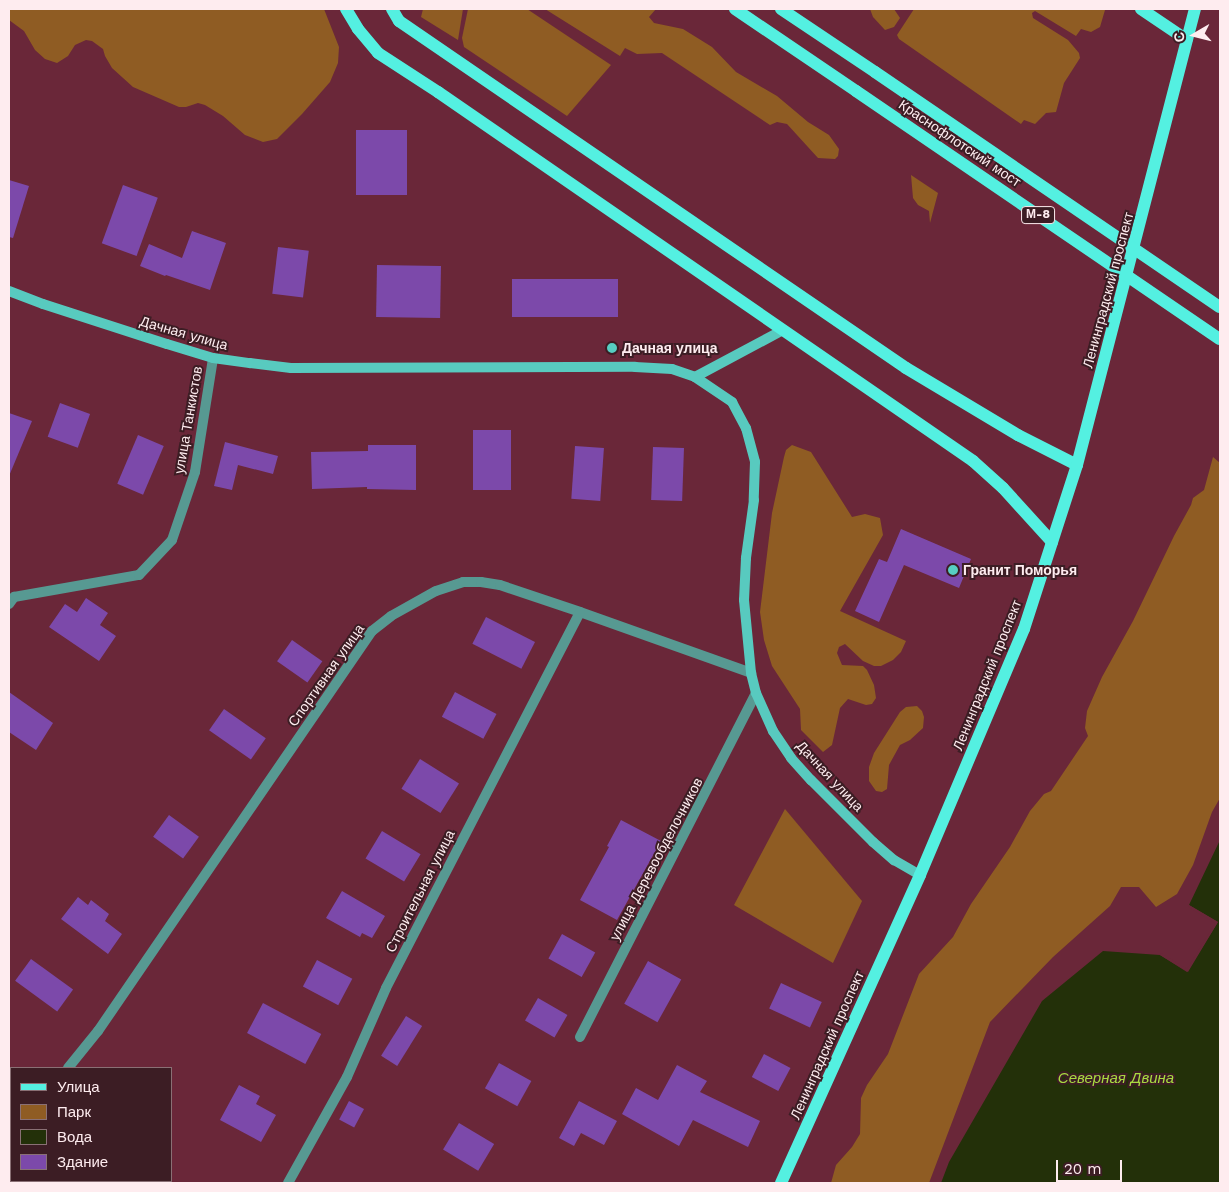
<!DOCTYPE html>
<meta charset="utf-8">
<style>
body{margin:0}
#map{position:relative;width:1229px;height:1192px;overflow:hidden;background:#6a2739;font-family:"Work Sans",sans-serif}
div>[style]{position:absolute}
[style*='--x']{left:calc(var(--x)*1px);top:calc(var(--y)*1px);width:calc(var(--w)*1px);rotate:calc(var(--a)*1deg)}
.green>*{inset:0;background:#8f5c23}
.water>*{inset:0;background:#233009}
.pier>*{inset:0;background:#6a2739}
.building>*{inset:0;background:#7c49aa;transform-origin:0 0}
.street>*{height:10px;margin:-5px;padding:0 5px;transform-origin:5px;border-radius:5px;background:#579992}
.secondary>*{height:10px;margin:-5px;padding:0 5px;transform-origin:5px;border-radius:5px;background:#58cabf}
.primary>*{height:12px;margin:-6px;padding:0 6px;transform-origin:6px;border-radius:6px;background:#54f0e1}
.primary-bridge>*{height:12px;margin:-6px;padding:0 6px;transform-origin:6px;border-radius:6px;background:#54f0e1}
.dots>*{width:14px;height:14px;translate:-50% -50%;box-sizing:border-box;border:2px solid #3c1d24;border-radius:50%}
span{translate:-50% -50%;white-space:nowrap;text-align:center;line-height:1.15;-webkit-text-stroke:4px #3c1d24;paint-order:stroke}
.shield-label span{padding:1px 4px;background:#3c1d24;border:1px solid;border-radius:4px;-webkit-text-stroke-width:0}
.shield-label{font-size:12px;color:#feecef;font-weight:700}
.street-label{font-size:14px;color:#feecef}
.poi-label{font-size:14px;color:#feecef;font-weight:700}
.left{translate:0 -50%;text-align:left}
.water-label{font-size:15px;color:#a9db41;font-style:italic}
.frame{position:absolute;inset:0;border:10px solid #feecef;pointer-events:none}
.legend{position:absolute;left:10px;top:1067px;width:162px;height:115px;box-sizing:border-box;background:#3c1d24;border:1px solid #8a7075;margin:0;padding:6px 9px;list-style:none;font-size:15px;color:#feecef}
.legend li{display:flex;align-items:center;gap:10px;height:25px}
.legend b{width:25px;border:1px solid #8a7075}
.north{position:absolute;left:1169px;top:10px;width:50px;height:50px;-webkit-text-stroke:4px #3c1d24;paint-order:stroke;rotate:262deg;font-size:14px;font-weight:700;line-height:20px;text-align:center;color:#feecef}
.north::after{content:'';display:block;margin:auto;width:18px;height:22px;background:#feecef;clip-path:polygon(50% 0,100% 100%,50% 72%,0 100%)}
.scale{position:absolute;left:1056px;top:1160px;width:66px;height:22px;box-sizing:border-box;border:2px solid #feecef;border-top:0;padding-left:6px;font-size:15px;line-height:18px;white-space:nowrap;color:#feecef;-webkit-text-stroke:4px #3c1d24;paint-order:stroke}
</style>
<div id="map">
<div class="green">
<i style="clip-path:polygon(9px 9px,324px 9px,339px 47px,338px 63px,330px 82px,302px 114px,277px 139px,263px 142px,245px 135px,223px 116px,205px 105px,198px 103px,186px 107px,179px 107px,133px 87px,112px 68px,105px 56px,103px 49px,92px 41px,86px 40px,75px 45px,68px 56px,57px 63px,45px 59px,35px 50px,24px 31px,9px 20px)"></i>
<i style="clip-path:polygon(423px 9px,463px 9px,458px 40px,421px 17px)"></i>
<i style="clip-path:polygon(468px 9px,527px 9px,611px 65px,567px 116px,464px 47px,462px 38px)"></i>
<i style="clip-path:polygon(545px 9px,656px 9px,649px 17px,654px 23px,683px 29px,712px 47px,736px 72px,777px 96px,808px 122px,829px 135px,839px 149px,838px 156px,835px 159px,818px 158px,787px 124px,777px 122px,770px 125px,662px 53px,637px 54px,625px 48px,620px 56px)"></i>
<i style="clip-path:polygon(870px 9px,894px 9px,900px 18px,894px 27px,885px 30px,873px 17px)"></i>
<i style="clip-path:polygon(914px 9px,1105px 9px,1105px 10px,1100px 27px,1091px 32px,1081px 29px,1076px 36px,1035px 11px,1032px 13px,1033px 18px,1068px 40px,1079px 53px,1080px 58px,1064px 83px,1056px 112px,1046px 113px,1035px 124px,1024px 120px,1021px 124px,899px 39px,897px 35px)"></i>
<i style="clip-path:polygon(911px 175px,938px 193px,930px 223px,929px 211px,918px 205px,913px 198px)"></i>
<i style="clip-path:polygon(792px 445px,811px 452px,852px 517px,865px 514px,880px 518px,883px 535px,840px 611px,906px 641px,901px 652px,893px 660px,881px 666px,874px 666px,863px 661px,845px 644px,839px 647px,837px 653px,842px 665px,863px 666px,867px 670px,874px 685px,876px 698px,872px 704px,866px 705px,848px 699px,840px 708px,832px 745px,823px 752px,801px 730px,800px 709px,772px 666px,764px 640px,760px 612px,772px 513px,784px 457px,786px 450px)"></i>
<i style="clip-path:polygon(1213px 457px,1220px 463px,1220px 798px,1212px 812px,1193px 865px,1177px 894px,1156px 907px,1139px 887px,1121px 887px,1110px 906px,1053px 957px,990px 1022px,929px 1183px,831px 1183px,836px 1165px,852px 1147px,860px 1134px,861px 1098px,867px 1085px,888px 1054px,919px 974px,953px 937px,971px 904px,1010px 847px,1030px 811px,1044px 794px,1051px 791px,1088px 736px,1085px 728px,1087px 711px,1102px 677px,1133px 621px,1174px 536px,1191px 505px,1193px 498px,1204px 490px)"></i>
<i style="clip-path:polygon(917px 706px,922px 711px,924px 717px,923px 728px,910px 740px,900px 745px,889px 765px,887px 789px,882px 792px,876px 791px,869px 781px,869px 767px,874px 753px,900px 712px,906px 707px)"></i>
<i style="clip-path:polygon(785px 809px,862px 901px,833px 963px,734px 905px)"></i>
</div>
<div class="water">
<i style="clip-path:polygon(1220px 840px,1220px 1183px,941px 1183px,949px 1162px,1042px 1001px,1103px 951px,1160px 955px,1187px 972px,1218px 922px,1189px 905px)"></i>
</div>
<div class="pier">
<i style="clip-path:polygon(1189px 905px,1218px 922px,1188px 972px,1160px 955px,1161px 953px,1187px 969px,1215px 923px,1188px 907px)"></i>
</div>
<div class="building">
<i style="left:356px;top:130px;width:51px;height:65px"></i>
<i style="clip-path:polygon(9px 180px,29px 186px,13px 238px,9px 237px)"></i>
<i style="left:123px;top:185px;width:37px;height:62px;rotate:20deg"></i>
<i style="clip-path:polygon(192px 231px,226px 243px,210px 290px,166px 275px,165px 276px,140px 266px,149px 244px,182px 258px)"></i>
<i style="left:278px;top:247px;width:31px;height:47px;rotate:7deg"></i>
<i style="left:377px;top:265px;width:64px;height:52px;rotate:1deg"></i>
<i style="left:618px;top:279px;width:38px;height:106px;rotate:90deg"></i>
<i style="left:60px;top:403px;width:32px;height:36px;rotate:20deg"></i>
<i style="clip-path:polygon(9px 413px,32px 421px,9px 476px)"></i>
<i style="left:473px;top:430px;width:38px;height:60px"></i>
<i style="left:138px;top:435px;width:28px;height:53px;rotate:23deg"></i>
<i style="clip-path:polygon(225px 442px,278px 456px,273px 474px,238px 465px,232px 490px,214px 486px)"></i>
<i style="clip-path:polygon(368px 445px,416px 445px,416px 490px,367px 489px,367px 487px,312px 489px,311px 452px,368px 451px)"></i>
<i style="left:575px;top:446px;width:29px;height:53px;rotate:4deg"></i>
<i style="left:653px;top:447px;width:31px;height:53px;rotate:2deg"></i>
<i style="clip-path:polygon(901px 529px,971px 559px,959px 588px,904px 565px,879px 622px,855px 611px,879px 559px,887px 562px)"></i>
<i style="clip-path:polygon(86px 598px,108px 613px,100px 625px,116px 636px,99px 661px,49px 627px,65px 604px,77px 612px)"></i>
<i style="left:486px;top:617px;width:55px;height:30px;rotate:27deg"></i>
<i style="left:292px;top:640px;width:37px;height:26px;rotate:35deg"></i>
<i style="clip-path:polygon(9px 692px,53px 723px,36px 750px,9px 732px)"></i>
<i style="left:455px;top:692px;width:47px;height:28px;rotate:28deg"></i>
<i style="left:224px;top:709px;width:51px;height:26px;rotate:35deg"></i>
<i style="left:420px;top:759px;width:46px;height:35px;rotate:32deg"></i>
<i style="left:169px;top:815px;width:37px;height:27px;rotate:36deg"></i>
<i style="clip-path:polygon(621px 820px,661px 841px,617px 920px,580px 900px,609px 847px,607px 846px)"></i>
<i style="left:382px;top:831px;width:45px;height:32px;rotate:31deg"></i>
<i style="clip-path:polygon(342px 891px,385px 916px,372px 938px,362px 933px,360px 937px,326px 918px)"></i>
<i style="clip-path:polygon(78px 897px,88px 905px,91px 900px,109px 914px,105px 921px,122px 934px,108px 954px,61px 919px)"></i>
<i style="left:562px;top:934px;width:38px;height:28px;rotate:29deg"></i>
<i style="left:31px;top:959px;width:52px;height:27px;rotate:36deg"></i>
<i style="left:317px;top:960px;width:40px;height:30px;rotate:28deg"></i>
<i style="left:648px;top:961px;width:38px;height:49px;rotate:29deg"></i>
<i style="left:781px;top:983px;width:45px;height:28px;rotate:25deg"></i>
<i style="left:538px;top:998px;width:34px;height:26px;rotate:30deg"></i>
<i style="left:263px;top:1003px;width:66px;height:34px;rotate:28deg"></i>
<i style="left:406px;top:1016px;width:19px;height:47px;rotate:32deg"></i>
<i style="left:764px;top:1054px;width:30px;height:26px;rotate:28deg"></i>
<i style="left:499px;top:1063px;width:37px;height:29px;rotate:29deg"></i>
<i style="clip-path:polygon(677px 1065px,707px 1081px,700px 1092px,760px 1121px,748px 1147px,693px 1120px,679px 1146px,622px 1114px,636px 1088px,658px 1100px)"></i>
<i style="clip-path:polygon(239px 1085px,260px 1096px,256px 1104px,276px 1115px,261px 1142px,220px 1120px)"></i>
<i style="left:349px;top:1101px;width:17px;height:21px;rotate:28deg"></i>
<i style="clip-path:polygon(579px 1101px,617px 1121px,604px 1145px,581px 1133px,574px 1146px,559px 1138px)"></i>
<i style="left:459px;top:1123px;width:41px;height:31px;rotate:31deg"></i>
</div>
<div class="street">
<i style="--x:9;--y:604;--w:9;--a:-54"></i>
<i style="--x:14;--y:597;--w:127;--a:-10"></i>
<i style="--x:139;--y:575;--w:48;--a:-46.7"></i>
<i style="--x:172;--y:540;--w:72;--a:-71.3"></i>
<i style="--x:195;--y:472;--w:115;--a:-81"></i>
<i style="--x:580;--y:1037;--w:386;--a:-62.9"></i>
<i style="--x:68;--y:1068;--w:48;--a:-51"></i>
<i style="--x:98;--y:1031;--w:485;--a:-55.6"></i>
<i style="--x:372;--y:631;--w:24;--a:-38"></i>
<i style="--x:391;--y:616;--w:51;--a:-29.1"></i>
<i style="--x:436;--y:591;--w:28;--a:-18"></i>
<i style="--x:463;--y:582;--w:18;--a:0"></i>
<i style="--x:481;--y:582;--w:19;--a:9"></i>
<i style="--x:500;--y:585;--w:84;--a:18.6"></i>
<i style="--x:580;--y:612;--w:182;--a:19.6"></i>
<i style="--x:9;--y:1130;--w:3;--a:-45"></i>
<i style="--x:288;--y:1183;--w:121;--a:-60.9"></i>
<i style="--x:347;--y:1077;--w:97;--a:-66.3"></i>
<i style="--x:386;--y:988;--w:423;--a:-62.7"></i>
</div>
<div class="secondary">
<i style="--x:9;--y:291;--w:36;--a:21"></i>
<i style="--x:43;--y:304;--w:130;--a:17.9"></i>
<i style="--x:167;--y:344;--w:48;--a:16.9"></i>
<i style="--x:213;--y:358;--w:37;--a:8"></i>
<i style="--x:250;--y:363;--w:41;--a:7"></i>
<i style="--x:291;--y:368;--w:344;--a:-0.2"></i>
<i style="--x:635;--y:367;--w:37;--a:3"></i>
<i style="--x:672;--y:369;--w:24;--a:19"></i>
<i style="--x:695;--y:377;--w:45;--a:34"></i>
<i style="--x:732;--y:402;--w:30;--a:62"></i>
<i style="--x:746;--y:428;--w:35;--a:75"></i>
<i style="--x:755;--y:462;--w:38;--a:92"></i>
<i style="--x:754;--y:500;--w:59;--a:97.9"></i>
<i style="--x:746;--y:558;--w:42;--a:92.7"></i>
<i style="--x:744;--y:600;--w:73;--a:84.5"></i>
<i style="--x:751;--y:673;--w:21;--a:76"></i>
<i style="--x:756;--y:693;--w:42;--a:65.9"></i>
<i style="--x:773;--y:731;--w:32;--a:56"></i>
<i style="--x:791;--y:758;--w:30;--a:48"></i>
<i style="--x:811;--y:780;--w:88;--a:45"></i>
<i style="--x:873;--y:842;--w:28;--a:41"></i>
<i style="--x:894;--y:860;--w:30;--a:30"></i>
<i style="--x:695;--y:377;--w:100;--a:-28.1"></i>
</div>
<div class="primary">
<i style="--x:346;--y:9;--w:23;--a:59"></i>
<i style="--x:358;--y:29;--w:31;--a:50"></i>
<i style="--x:378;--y:53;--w:72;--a:33"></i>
<i style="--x:438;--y:92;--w:650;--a:34.59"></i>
<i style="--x:973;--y:461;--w:40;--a:42"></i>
<i style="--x:1003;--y:488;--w:73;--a:47.8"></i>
<i style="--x:392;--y:9;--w:14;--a:60"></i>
<i style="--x:399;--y:21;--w:614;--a:34.39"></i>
<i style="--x:906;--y:368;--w:131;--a:30.9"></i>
<i style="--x:1018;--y:435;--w:66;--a:27"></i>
<i style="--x:735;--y:9;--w:146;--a:34.1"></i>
<i style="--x:781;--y:9;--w:113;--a:33.8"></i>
<i style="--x:1141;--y:9;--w:55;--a:34"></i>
<i style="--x:781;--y:1183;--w:338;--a:-65.7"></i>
<i style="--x:920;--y:875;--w:267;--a:-67.1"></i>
<i style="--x:1024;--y:629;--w:172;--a:-72.1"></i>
<i style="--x:1077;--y:465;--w:471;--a:-75.5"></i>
</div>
<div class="primary-bridge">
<i style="--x:875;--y:72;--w:417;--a:34.3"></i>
<i style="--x:856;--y:91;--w:440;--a:34.3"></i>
</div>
<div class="dots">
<i style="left:612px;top:348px;background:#57cec2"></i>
<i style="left:953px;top:570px;background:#57cec2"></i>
</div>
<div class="shield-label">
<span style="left:1038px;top:215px">М-8</span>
</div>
<div class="street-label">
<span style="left:960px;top:143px;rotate:34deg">Краснофлотский мост</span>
<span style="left:1108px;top:290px;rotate:-75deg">Ленинградский проспект</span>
<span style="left:184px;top:333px;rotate:16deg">Дачная улица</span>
<span style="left:188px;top:420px;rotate:-80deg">улица Танкистов</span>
<span style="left:326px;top:675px;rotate:-55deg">Спортивная улица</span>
<span style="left:987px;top:675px;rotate:-68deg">Ленинградский проспект</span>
<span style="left:830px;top:776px;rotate:47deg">Дачная улица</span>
<span style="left:656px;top:859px;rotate:-62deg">улица Деревообделочников</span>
<span style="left:420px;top:891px;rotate:-63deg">Строительная улица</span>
<span style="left:827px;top:1045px;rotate:-66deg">Ленинградский проспект</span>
</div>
<div class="poi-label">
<span class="left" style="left:622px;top:348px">Дачная улица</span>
<span class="left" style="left:963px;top:570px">Гранит Поморья</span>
</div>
<div class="water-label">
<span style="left:1116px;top:1079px">Северная Двина</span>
</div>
<div class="frame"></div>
<ul class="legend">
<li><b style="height:6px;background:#54f0e1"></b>Улица</li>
<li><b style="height:14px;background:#8f5c23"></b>Парк</li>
<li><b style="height:14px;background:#233009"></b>Вода</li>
<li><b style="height:14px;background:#7c49aa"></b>Здание</li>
</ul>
<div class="north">С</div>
<div class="scale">20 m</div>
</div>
